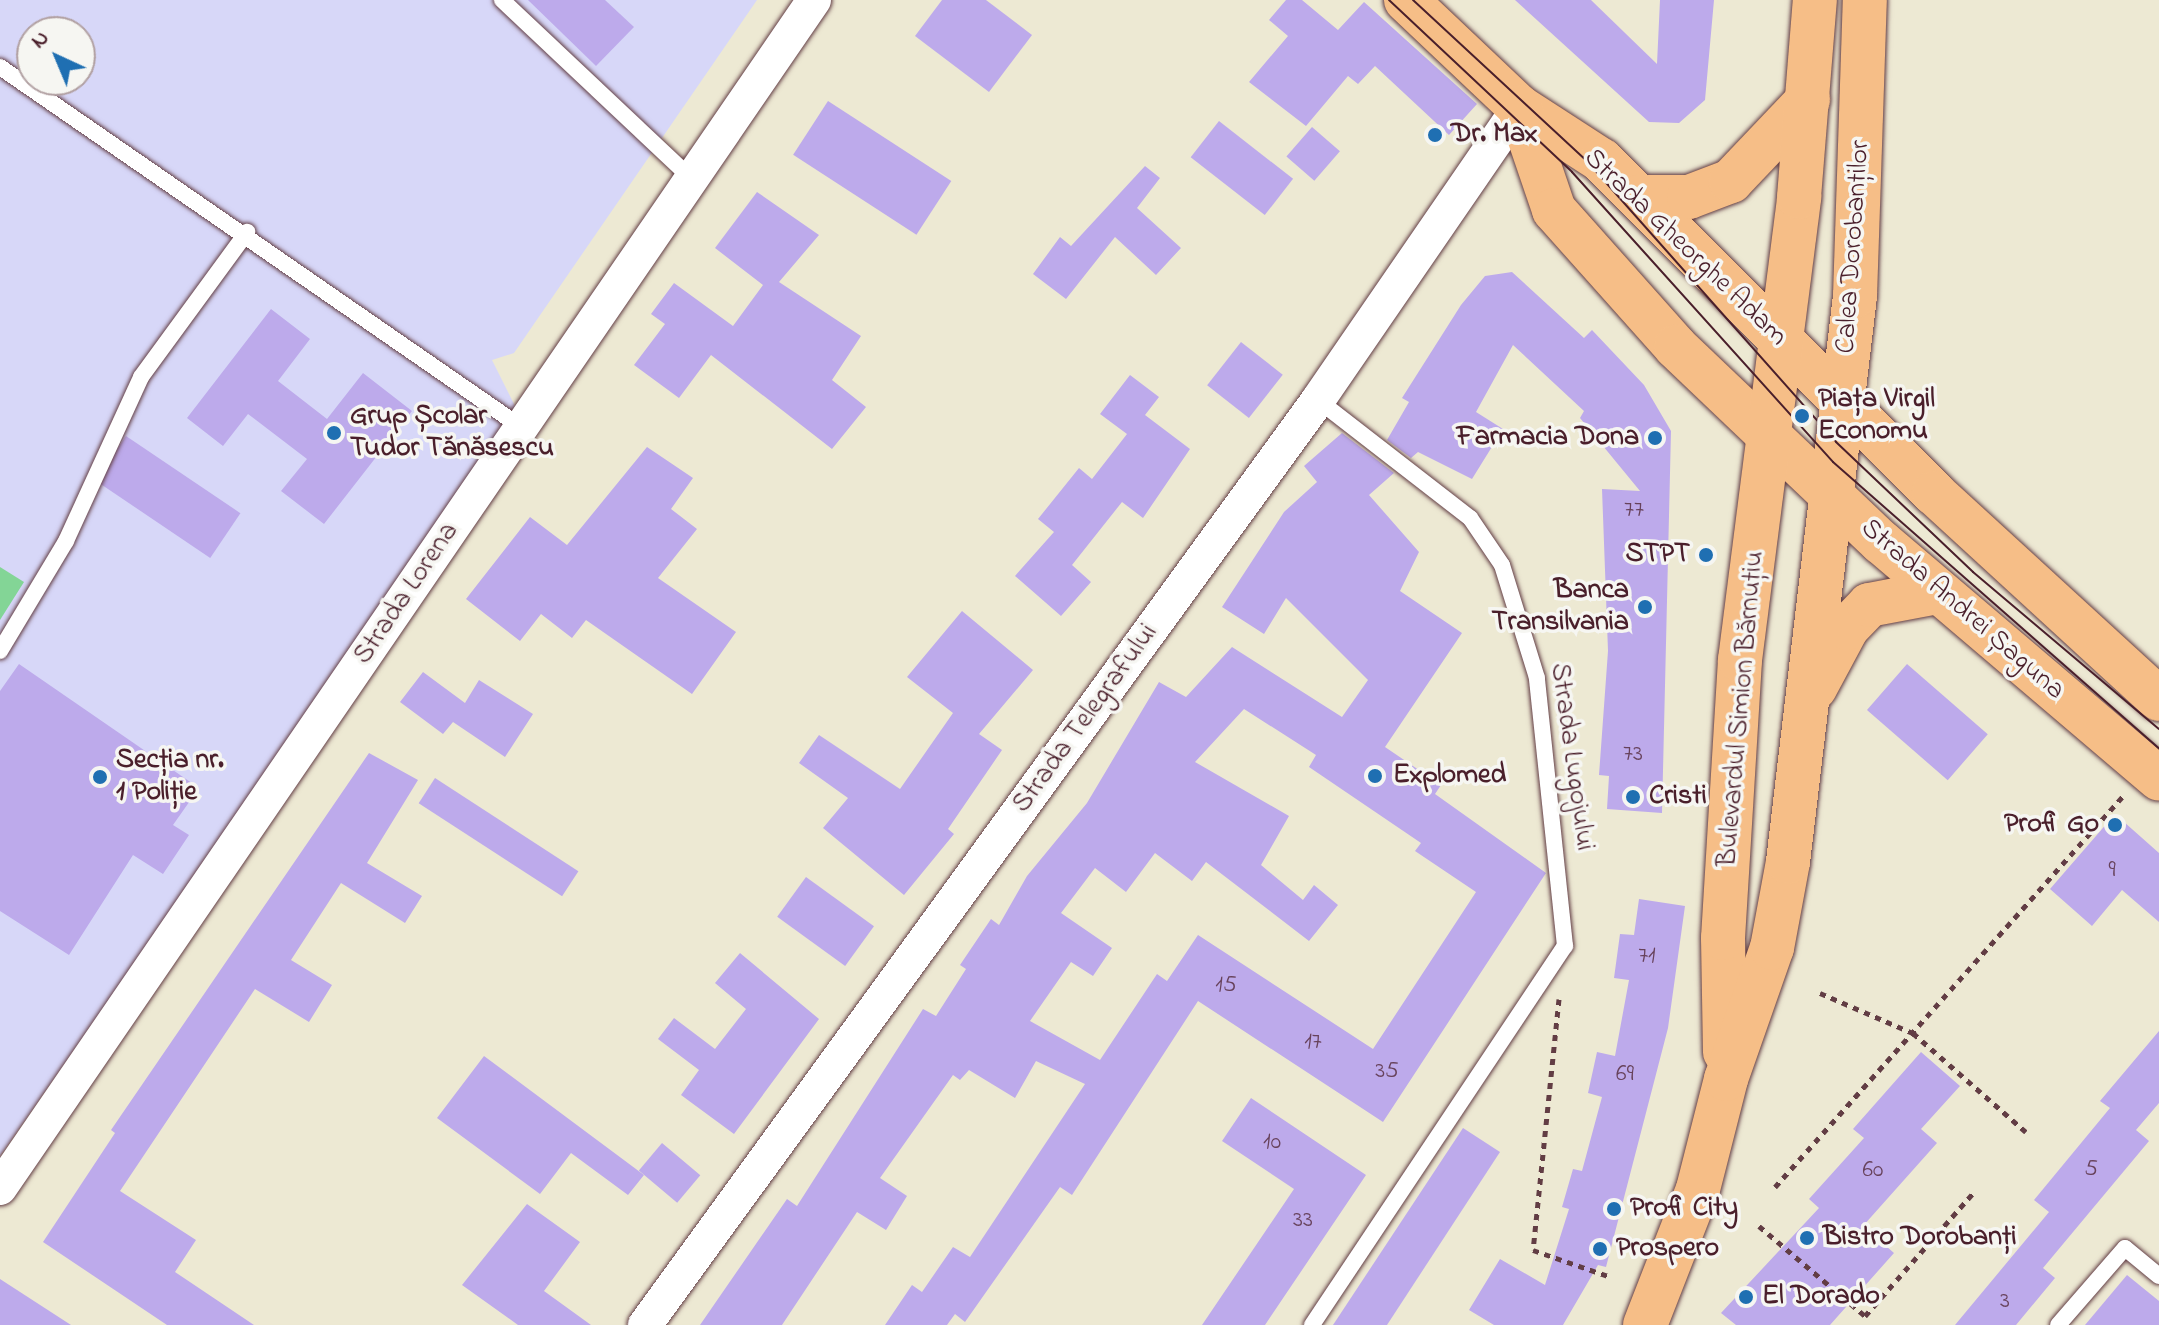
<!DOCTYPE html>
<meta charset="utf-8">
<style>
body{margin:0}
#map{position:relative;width:2159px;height:1325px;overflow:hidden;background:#ede9d3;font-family:"Indie Flower",sans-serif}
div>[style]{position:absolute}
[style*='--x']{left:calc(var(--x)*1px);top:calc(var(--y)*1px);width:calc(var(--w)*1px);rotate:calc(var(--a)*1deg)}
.built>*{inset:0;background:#d7d7f8}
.green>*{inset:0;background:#83d596}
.building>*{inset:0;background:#bdaaeb;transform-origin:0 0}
.path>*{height:5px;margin-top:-2.5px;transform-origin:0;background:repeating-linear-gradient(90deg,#623d44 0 6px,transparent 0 12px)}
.roads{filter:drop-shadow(0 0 2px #623d44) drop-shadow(0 0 2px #623d44)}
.lane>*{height:16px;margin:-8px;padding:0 8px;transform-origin:8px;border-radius:8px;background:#fff}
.street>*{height:34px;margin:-17px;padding:0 17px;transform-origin:17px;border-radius:17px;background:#fff}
.primary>*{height:44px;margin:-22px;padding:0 22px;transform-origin:22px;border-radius:22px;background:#f6be87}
.tram>*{height:2px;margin:-1px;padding:0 1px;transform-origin:1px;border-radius:1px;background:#4a1f2b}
.dots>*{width:22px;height:22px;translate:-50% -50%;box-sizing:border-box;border:4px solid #f6f6f2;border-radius:50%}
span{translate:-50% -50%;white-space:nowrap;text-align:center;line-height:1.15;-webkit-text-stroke:7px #f6f6f2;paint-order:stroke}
.number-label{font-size:24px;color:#67425b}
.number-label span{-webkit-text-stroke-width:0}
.poi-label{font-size:28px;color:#4a1f2b;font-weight:700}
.left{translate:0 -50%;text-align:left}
.right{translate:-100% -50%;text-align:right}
.street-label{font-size:28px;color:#4a1f2b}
.north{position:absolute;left:16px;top:16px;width:80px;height:80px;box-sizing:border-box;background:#f6f6f2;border:2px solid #b1a0a2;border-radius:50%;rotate:316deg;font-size:22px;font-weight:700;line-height:32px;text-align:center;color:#4a1f2b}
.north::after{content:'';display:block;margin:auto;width:28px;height:36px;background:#1f6fb2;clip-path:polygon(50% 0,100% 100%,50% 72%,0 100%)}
</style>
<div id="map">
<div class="built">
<i style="clip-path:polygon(evenodd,0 0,757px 0,514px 353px,492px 360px,518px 412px,0 1156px,0 0,32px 32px,80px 32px,80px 80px,32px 80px,32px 32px)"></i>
</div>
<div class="green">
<i style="clip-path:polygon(0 567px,24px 582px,0 620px)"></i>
</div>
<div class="building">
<i style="clip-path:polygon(528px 0,605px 0,634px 27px,596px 66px)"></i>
<i style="clip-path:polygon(942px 0,986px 0,1032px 35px,989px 92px,915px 36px)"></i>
<i style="clip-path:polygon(1286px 0,1302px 0,1338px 30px,1364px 2px,1477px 104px,1449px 135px,1375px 66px,1358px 84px,1348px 76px,1306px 126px,1249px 82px,1288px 36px,1269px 20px)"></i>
<i style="clip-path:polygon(1515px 0,1591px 0,1657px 64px,1660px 0,1714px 0,1705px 100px,1679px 123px,1649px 122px)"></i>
<i style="left:828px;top:101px;width:147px;height:64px;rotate:33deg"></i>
<i style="left:1219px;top:121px;width:94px;height:46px;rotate:38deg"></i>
<i style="left:1312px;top:127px;width:37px;height:39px;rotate:41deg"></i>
<i style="clip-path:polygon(1145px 166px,1160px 178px,1137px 208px,1181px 248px,1156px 275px,1115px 237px,1066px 299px,1033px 274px,1060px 237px,1071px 246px)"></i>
<i style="clip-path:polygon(757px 192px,819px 235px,779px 282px,861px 336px,832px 380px,866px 407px,832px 449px,711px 355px,679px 398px,634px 365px,665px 324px,651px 314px,674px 283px,733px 326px,763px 285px,715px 248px)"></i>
<i style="clip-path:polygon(1512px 272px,1584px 338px,1592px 330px,1644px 385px,1671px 431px,1662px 813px,1607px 809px,1609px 776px,1599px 775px,1608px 651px,1602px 489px,1640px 491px,1580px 418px,1584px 411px,1513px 345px,1476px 412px,1503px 429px,1472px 479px,1418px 452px,1411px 458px,1387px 440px,1409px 402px,1402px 398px,1461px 305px,1485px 276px)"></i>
<i style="clip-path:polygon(271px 309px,310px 339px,278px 381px,327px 419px,363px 373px,412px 411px,324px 524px,281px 491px,307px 459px,248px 414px,223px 446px,187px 418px)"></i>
<i style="left:1241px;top:342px;width:53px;height:55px;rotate:38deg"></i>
<i style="clip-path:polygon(1130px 375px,1159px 397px,1145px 415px,1190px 449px,1143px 518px,1122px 502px,1072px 565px,1091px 582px,1061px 616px,1015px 576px,1054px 532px,1038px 519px,1079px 468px,1092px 479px,1127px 434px,1100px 414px)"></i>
<i style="clip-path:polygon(evenodd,1342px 433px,1394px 473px,1369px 495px,1419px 552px,1400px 591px,1462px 633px,1385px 747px,1441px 785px,1435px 794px,1546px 873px,1383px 1122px,1198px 1001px,1072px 1195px,1060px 1187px,965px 1322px,955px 1314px,947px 1325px,885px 1325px,912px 1285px,922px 1292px,953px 1247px,970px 1257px,1085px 1084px,1036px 1061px,1015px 1098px,969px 1070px,960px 1080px,953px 1075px,880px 1178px,907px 1196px,886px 1230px,857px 1212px,782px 1325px,700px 1325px,787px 1199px,797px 1206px,923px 1009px,936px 1016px,966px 969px,960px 965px,991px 919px,999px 925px,1027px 876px,1087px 803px,1159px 682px,1186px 697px,1232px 647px,1342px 717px,1368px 680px,1286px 598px,1264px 634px,1222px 607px,1284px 512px,1317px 482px,1304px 466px,1342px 433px,1244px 709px,1316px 755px,1309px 767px,1421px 843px,1415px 851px,1476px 892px,1373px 1049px,1198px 935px,1167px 981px,1157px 974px,1100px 1060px,1030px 1021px,1071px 962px,1093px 976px,1112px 948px,1061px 913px,1095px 868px,1126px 892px,1155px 853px,1192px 881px,1206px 862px,1309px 941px,1338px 905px,1314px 885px,1303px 900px,1261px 865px,1289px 816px,1195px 762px,1244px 709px)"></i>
<i style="left:126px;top:436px;width:138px;height:54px;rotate:34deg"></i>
<i style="clip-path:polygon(647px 447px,693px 478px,671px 509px,697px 529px,658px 578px,736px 632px,692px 694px,586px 620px,572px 638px,541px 614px,520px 641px,466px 599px,530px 517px,567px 545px)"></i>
<i style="clip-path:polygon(962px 611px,1033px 670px,979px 734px,1002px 750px,948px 829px,954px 834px,904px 895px,823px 828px,848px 798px,799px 763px,819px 735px,900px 789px,953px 713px,907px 677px)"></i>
<i style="clip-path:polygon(19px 664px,199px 788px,173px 825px,189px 835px,163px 874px,133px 855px,69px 955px,0 911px,0 691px)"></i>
<i style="left:1907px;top:664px;width:107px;height:61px;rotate:41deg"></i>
<i style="clip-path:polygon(423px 672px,465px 703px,479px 680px,533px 714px,505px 757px,453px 722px,443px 734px,400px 702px)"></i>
<i style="clip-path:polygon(369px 753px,418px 780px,367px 863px,422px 896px,405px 923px,341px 883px,291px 960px,332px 985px,309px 1022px,255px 989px,120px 1191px,196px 1240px,175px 1272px,254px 1325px,167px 1325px,43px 1242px,115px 1133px,111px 1130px)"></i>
<i style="left:435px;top:778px;width:171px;height:30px;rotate:33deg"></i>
<i style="clip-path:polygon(2115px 814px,2159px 853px,2159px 922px,2122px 890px,2092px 926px,2050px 889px)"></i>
<i style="left:806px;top:877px;width:84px;height:49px;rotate:36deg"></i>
<i style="clip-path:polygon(1639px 899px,1685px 906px,1668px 1028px,1606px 1267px,1598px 1265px,1563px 1325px,1494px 1325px,1469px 1310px,1500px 1259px,1545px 1285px,1569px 1209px,1562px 1207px,1573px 1169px,1582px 1171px,1602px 1097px,1588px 1093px,1597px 1052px,1615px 1056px,1629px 980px,1614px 978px,1620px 934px,1634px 935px)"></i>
<i style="clip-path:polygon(740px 953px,819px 1019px,734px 1134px,681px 1095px,699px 1070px,658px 1039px,674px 1018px,715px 1049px,746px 1009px,715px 983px)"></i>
<i style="clip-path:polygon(2159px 1031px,2159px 1103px,2136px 1130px,2149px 1141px,2043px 1268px,2055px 1278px,2016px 1325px,1955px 1325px,2049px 1212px,2034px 1200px,2110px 1108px,2100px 1101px)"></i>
<i style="clip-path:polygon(1921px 1052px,1960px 1086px,1921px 1129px,1937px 1143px,1863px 1226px,1894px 1253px,1830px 1325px,1736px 1325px,1721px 1313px,1819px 1208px,1809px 1199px,1864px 1138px,1853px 1129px)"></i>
<i style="clip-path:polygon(484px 1056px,644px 1175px,628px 1195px,571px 1153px,540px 1194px,437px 1118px)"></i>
<i style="clip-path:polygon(1251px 1098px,1366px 1175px,1265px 1325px,1202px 1325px,1294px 1189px,1222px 1141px)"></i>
<i style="clip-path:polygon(1463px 1128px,1500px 1152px,1387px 1325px,1333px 1325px)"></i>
<i style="left:662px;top:1143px;width:50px;height:36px;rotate:40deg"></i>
<i style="clip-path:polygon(527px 1204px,580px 1242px,544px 1291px,591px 1325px,518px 1325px,462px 1285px)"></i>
<i style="clip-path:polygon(2127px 1275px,2159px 1301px,2159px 1325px,2085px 1325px)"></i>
<i style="clip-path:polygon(0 1279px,71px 1325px,0 1325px)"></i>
</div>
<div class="path">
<i style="--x:1820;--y:993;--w:101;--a:23.3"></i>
<i style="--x:1913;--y:1033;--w:150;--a:41.2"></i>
<i style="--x:1559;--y:999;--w:252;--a:95.9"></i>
<i style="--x:1533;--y:1250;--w:83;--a:19.1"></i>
<i style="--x:1775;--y:1187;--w:523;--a:-48.33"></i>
<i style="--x:1759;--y:1226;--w:139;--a:40.3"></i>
<i style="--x:1865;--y:1316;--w:167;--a:-48.7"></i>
</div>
<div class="roads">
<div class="lane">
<i style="--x:502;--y:0;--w:261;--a:43.3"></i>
<i style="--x:0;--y:67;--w:633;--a:34.64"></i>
<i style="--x:0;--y:651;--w:128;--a:-59"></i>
<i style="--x:66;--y:541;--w:180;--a:-65.4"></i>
<i style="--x:141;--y:377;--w:180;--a:-53.8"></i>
<i style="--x:1312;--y:1325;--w:456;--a:-56.3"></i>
<i style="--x:1565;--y:946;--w:269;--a:-96"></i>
<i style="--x:1537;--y:678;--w:118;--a:-107.2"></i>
<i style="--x:1502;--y:565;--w:57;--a:-124.2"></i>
<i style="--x:1470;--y:518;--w:192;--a:-142.2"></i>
<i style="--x:2058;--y:1325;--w:102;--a:-49"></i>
<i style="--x:2125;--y:1248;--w:44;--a:39.5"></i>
</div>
<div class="street">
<i style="--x:0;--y:1188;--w:1440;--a:-55.58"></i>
<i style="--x:645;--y:1325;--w:1144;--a:-53.96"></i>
<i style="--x:1318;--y:400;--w:355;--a:-55.5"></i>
</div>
<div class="primary">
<i style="--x:1406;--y:0;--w:156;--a:43.4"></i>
<i style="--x:1519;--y:107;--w:98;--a:32.9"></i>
<i style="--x:1601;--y:160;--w:471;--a:45"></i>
<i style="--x:1934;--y:493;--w:305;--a:42.5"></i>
<i style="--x:1519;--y:107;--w:109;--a:71.2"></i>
<i style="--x:1554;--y:210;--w:183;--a:48.3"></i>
<i style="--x:1676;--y:347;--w:283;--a:43.6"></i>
<i style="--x:1881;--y:542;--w:365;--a:40.4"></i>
<i style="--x:1638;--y:197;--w:51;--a:0"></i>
<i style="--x:1689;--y:197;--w:45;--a:-20.9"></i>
<i style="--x:1731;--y:181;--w:112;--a:-46.5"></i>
<i style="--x:1815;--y:688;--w:68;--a:-61.9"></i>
<i style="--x:1847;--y:628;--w:32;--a:-46"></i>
<i style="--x:1869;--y:605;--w:69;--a:-10.8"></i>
<i style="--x:1725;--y:1052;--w:114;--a:-91"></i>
<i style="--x:1723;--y:938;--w:279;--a:-86.5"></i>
<i style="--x:1740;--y:660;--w:467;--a:-82.7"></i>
<i style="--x:1799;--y:197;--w:198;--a:-85.4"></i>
<i style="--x:1645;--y:1325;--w:146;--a:-68.7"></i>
<i style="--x:1698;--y:1189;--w:114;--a:-75.7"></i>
<i style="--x:1726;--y:1079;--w:139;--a:-70.7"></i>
<i style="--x:1772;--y:948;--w:87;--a:-79.5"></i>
<i style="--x:1788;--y:862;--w:570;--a:-83.25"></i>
<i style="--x:1855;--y:296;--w:296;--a:-88.1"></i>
</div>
</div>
<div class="tram">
<i style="--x:1389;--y:0;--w:251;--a:43.2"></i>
<i style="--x:1572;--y:172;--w:390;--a:48"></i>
<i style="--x:1833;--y:462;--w:434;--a:41.3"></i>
<i style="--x:1413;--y:0;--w:234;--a:42.8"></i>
<i style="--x:1585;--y:159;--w:378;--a:48.4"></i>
<i style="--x:1836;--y:442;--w:189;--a:43.5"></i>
<i style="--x:1973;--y:572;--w:243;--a:40.2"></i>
</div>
<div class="dots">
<i style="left:1435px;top:135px;background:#1f6fb2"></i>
<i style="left:1802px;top:416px;background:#1f6fb2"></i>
<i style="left:334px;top:433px;background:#1f6fb2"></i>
<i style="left:1655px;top:438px;background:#1f6fb2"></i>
<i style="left:1706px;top:555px;background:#1f6fb2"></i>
<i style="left:1645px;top:607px;background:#1f6fb2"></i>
<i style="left:1375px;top:776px;background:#1f6fb2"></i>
<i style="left:100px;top:777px;background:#1f6fb2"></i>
<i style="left:1633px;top:797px;background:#1f6fb2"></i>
<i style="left:2115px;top:825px;background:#1f6fb2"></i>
<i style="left:1614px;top:1209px;background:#1f6fb2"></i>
<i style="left:1807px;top:1238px;background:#1f6fb2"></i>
<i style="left:1600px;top:1249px;background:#1f6fb2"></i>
<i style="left:1746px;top:1297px;background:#1f6fb2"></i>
</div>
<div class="number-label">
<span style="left:1634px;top:511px">77</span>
<span style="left:1633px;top:755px">73</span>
<span style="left:2112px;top:871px">9</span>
<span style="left:1647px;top:957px">71</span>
<span style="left:1226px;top:986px">15</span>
<span style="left:1313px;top:1043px">17</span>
<span style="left:1387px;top:1072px">35</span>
<span style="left:1625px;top:1075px">69</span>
<span style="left:1272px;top:1143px">10</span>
<span style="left:2091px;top:1170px">5</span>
<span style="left:1873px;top:1171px">60</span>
<span style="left:1303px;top:1221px">33</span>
<span style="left:2005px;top:1302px">3</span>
</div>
<div class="poi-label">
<span class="left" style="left:1451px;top:135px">Dr. Max</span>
<span class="left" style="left:1818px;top:416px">Piața Virgil<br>Economu</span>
<span class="left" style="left:350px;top:433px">Grup Școlar<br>Tudor Tănăsescu</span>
<span class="right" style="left:1639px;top:438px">Farmacia Dona</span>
<span class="right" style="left:1690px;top:555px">STPT</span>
<span class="right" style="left:1629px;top:607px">Banca<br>Transilvania</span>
<span class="left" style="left:116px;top:777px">Secția nr.<br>1 Poliție</span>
<span class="left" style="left:1393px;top:776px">Explomed</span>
<span class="left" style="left:1649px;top:797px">Cristi</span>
<span class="right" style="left:2099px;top:825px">Profi Go</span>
<span class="left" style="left:1630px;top:1209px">Profi City</span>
<span class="left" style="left:1823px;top:1238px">Bistro Dorobanți</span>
<span class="left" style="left:1616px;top:1249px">Prospero</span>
<span class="left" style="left:1762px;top:1297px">El Dorado</span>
</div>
<div class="street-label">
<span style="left:1854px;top:247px;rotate:-86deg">Calea Dorobanților</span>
<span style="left:1685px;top:248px;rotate:44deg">Strada Gheorghe Adam</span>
<span style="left:407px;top:594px;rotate:-56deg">Strada Lorena</span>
<span style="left:1962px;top:610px;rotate:41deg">Strada Andrei Șaguna</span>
<span style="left:1742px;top:709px;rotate:-85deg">Bulevardul Simion Bărnuțiu</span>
<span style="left:1086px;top:719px;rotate:-54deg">Strada Telegrafului</span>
<span style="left:1571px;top:757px;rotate:82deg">Strada Lugojului</span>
</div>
<div class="north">N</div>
</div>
